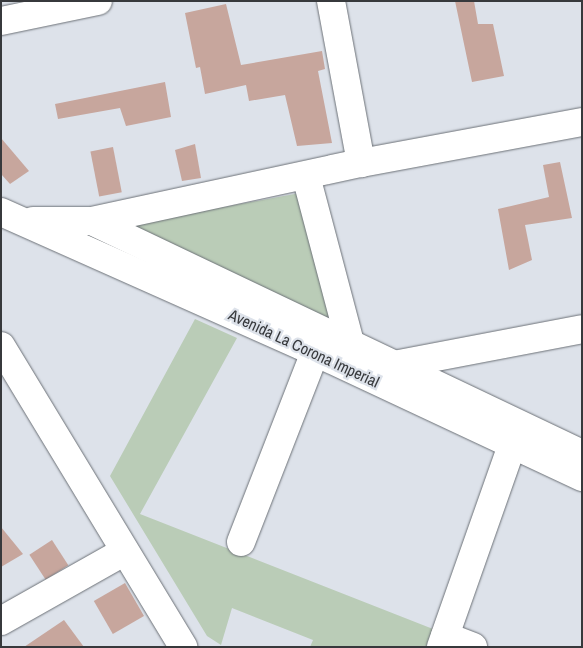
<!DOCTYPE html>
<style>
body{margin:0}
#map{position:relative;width:583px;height:648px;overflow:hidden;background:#dde2ea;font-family:"Archivo Narrow",sans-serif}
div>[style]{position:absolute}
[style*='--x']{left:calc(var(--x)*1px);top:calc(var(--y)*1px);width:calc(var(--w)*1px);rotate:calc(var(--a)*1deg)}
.green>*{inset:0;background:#baccb7}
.building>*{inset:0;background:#c7a69d;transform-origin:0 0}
.roads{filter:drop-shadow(0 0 1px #6c7177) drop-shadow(0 0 1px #6c7177)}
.minor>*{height:28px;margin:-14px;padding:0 14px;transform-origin:14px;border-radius:14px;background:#fff}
span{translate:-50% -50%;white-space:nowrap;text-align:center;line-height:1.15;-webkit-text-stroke:4.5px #dde2ea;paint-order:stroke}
.street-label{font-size:16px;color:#37393c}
.frame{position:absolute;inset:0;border:2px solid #37393c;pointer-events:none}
</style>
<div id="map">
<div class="green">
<i style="clip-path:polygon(300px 193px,335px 323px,126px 225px)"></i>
<i style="clip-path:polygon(195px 319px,237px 338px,140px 514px,433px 629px,426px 647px,310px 647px,313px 640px,232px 608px,221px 645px,207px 636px,110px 476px)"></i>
</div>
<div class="building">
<i style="clip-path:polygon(455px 1px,474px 1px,478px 24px,493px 24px,504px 76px,472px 82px)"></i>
<i style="clip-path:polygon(226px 4px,241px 65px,322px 51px,325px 69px,318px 71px,332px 143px,297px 146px,285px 95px,249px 101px,246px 85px,205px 94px,200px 67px,196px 68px,185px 13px)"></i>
<i style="clip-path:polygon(165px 82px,171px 117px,126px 126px,120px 108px,58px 119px,55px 104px)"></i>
<i style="clip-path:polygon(1px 138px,29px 171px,10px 184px,1px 174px)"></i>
<i style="clip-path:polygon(195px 144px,201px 178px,182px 181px,175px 150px)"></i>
<i style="left:113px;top:147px;width:46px;height:23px;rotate:79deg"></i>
<i style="clip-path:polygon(560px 162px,572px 218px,525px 225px,532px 260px,509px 270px,498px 209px,549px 197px,543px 165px)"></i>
<i style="clip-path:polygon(1px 527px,23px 554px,1px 567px)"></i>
<i style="left:52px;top:540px;width:30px;height:27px;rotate:57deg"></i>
<i style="left:125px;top:583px;width:38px;height:36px;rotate:60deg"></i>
<i style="clip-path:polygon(64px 620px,84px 647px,24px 647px)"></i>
</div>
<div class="roads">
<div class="minor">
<i style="--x:331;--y:1;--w:165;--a:79.5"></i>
<i style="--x:1;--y:21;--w:99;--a:-11.7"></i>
<i style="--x:306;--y:176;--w:172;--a:75.2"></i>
<i style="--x:1;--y:212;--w:344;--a:24"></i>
<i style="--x:315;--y:352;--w:295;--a:25.1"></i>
<i style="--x:33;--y:221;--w:59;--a:0"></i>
<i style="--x:92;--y:221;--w:543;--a:25.43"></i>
<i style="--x:92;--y:221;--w:275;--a:-12.2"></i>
<i style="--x:361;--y:163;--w:225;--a:-10.5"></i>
<i style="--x:1;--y:346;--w:352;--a:58.8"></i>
<i style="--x:394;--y:365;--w:191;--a:-10.8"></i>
<i style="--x:241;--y:542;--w:204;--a:-68.7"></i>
<i style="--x:1;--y:621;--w:142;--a:-29.4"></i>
<i style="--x:445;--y:636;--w:30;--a:21"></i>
<i style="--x:441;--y:647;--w:214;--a:-70.6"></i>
</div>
</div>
<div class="street-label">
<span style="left:304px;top:348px;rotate:25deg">Avenida La Corona Imperial</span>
</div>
<div class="frame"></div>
</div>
